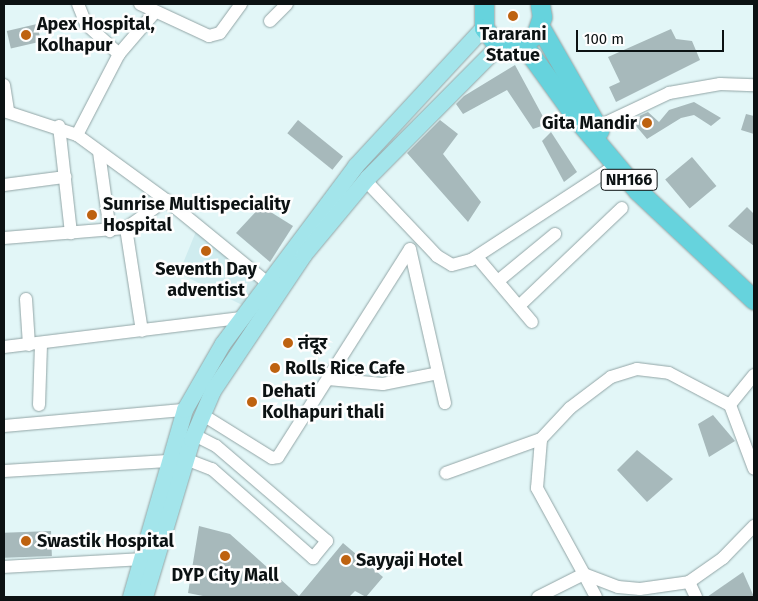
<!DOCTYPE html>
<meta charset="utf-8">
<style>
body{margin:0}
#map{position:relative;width:758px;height:601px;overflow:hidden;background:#e2f6f7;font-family:"Fira Sans","Noto Sans Devanagari",sans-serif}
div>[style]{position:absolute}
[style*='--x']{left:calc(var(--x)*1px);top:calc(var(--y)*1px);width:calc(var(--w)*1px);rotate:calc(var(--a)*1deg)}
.built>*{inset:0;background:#cfecef}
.building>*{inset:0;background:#a7b9bb;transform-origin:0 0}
.roads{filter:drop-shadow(0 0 1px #92a5a6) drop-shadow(0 0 1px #92a5a6)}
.minor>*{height:12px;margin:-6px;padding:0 6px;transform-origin:6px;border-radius:6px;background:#fff}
.major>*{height:16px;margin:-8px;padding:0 8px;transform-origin:8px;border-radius:8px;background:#a3e5eb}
.highway>*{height:19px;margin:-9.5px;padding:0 9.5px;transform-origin:9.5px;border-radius:9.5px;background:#66d3dd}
.dots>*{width:14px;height:14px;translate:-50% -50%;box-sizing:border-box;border:2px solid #fefefe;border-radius:50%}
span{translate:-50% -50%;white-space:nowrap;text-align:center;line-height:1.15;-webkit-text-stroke:5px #fefefe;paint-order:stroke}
.shield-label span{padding:1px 4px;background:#fefefe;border:1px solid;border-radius:4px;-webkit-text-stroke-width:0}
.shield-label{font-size:16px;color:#0c1213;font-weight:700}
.poi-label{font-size:18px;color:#0c1213;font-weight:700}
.left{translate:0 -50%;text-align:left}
.right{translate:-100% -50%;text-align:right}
.frame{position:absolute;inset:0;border:5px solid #0c1213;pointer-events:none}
.scale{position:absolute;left:576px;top:30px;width:148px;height:22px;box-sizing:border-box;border:2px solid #0c1213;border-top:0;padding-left:6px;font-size:15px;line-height:18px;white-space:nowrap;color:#0c1213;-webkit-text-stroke:4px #fefefe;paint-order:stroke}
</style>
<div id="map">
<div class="built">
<i style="clip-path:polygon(197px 229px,258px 280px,244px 306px,179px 273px)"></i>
</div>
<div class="building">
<i style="left:37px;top:24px;width:18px;height:31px;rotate:77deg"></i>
<i style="clip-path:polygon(671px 29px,676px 39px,692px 41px,700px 60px,616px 102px,609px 87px,620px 82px,608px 57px)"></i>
<i style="clip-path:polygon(515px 65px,547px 124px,533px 129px,507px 90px,463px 114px,456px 104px,464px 96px)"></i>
<i style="clip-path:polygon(694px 102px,721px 118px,711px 126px,694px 115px,681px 118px,647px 139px,631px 120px,648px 112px,659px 122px,669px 110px)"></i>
<i style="clip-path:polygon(746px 114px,754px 116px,754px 134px,741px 130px)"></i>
<i style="left:298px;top:120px;width:58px;height:17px;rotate:39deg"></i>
<i style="clip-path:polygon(440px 120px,458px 134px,443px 154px,481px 202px,468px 222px,407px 153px)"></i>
<i style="clip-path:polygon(551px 132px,577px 172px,564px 182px,542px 141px)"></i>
<i style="left:692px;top:157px;width:38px;height:35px;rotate:50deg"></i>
<i style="clip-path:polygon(261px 206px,293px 226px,270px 262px,236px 233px)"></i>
<i style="clip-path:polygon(747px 207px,754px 214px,754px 246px,728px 226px)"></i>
<i style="clip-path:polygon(713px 415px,735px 441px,709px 457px,698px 424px)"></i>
<i style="clip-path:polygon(637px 450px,673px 479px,647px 502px,617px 470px)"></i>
<i style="clip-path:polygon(199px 526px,230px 534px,299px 596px,343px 543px,383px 577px,366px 597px,355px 591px,349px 597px,208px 597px,188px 593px)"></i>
<i style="left:51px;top:531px;width:25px;height:47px;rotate:88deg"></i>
<i style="clip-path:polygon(743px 572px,754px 597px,707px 597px)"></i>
</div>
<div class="roads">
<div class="minor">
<i style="--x:78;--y:4;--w:22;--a:68"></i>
<i style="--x:86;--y:24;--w:45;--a:42.3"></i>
<i style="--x:119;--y:54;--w:55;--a:-49.4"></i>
<i style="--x:140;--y:4;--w:76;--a:24.9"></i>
<i style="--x:209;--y:36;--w:11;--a:-15"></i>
<i style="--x:220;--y:33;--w:36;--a:-54"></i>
<i style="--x:270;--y:21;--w:24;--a:-45"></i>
<i style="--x:4;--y:85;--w:26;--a:81"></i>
<i style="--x:4;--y:111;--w:77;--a:18.2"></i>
<i style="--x:77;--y:135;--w:110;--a:36.1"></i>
<i style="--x:166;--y:200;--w:139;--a:39.2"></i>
<i style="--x:59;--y:126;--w:108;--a:83.6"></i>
<i style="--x:597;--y:127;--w:80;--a:-25.3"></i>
<i style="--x:669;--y:93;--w:52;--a:-10"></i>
<i style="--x:720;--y:84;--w:34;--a:2"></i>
<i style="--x:77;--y:135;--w:91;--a:-62.6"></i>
<i style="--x:99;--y:152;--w:80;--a:82.1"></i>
<i style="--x:365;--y:180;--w:105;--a:46.5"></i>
<i style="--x:437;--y:256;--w:17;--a:31"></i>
<i style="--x:452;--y:265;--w:20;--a:-15"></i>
<i style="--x:471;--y:260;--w:173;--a:-33.2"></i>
<i style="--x:4;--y:185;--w:62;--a:-7.5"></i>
<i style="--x:126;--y:228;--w:104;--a:81.2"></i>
<i style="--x:4;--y:238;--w:122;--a:-4.7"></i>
<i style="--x:126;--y:228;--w:49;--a:-35"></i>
<i style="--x:410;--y:249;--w:158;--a:77.2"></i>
<i style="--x:477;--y:257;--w:85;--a:49.8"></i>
<i style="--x:498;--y:281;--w:74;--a:-39.5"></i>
<i style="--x:26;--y:299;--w:46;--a:86.3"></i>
<i style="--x:519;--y:306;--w:142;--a:-43.6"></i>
<i style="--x:4;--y:347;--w:239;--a:-7"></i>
<i style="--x:754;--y:375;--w:38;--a:129"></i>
<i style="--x:730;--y:405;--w:68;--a:69.4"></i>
<i style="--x:328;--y:379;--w:55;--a:5.2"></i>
<i style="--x:383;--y:384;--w:56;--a:-11.3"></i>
<i style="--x:39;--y:405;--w:60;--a:-88.1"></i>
<i style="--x:203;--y:415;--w:81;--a:31.9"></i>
<i style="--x:272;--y:458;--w:6;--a:-9"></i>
<i style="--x:278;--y:457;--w:246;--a:-57.6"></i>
<i style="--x:4;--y:426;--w:182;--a:-5.1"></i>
<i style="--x:188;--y:460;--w:26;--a:21"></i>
<i style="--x:212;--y:469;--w:135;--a:41.4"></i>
<i style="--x:313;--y:558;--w:22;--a:-51"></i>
<i style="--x:327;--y:541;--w:146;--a:-139.4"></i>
<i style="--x:216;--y:446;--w:25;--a:-153"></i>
<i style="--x:4;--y:471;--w:164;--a:-3.5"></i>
<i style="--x:446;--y:473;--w:101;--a:-19.7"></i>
<i style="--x:4;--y:567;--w:138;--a:-3.3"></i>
<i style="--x:689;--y:582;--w:17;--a:65"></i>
<i style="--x:538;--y:597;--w:51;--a:-26.6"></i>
<i style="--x:584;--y:574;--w:98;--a:-118.7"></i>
<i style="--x:537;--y:488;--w:49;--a:-85.3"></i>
<i style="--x:541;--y:439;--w:42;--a:-46.9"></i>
<i style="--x:570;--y:408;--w:51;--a:-37.1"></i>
<i style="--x:611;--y:377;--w:27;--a:-17"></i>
<i style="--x:637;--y:369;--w:32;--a:7"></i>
<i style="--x:669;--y:373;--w:69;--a:27.7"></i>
<i style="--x:596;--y:597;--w:26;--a:-118"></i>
<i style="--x:584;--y:574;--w:36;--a:21"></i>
<i style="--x:618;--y:587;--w:22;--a:5"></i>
<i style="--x:640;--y:589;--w:49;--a:-8.1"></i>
<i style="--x:689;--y:582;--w:42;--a:-35.2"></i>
<i style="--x:723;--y:558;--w:45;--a:-45.9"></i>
</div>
<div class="major">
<i style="--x:131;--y:597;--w:195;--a:-73.9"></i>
<i style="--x:185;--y:410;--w:76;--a:-60.1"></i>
<i style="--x:223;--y:344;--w:222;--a:-53.2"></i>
<i style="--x:356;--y:166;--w:188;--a:-47.2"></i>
<i style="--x:145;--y:597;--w:164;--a:-73.3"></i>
<i style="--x:192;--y:440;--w:53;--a:-66.8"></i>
<i style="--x:213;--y:391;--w:164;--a:-56.2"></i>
<i style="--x:304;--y:255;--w:100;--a:-50.3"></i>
<i style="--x:368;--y:178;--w:189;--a:-45.2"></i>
</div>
<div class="highway">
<i style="--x:484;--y:4;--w:24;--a:90"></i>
<i style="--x:484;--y:28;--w:16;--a:52"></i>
<i style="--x:494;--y:41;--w:16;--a:18"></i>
<i style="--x:509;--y:46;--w:14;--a:-8"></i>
<i style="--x:523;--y:44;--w:16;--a:-38"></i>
<i style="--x:536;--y:34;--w:18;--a:-71"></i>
<i style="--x:542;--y:17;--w:13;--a:-99"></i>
<i style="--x:540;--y:27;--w:119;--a:60.2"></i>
<i style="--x:523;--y:44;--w:94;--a:54.1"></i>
<i style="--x:578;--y:120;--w:93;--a:49.8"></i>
<i style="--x:638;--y:191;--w:159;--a:43.2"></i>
</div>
</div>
<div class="dots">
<i style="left:513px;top:16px;background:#be6210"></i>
<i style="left:26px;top:35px;background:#be6210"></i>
<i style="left:647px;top:123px;background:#be6210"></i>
<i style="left:92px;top:215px;background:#be6210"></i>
<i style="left:206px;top:251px;background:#be6210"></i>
<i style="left:288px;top:343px;background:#be6210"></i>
<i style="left:275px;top:368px;background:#be6210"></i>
<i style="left:252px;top:402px;background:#be6210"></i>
<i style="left:26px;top:541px;background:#be6210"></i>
<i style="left:225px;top:556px;background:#be6210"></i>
<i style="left:346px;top:560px;background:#be6210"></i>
</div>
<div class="shield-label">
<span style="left:629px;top:180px">NH166</span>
</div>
<div class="poi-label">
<span class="left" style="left:37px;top:35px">Apex Hospital,<br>Kolhapur</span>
<span style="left:513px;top:45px">Tararani<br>Statue</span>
<span class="right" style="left:637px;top:123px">Gita Mandir</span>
<span class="left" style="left:103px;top:215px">Sunrise Multispeciality<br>Hospital</span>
<span style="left:206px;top:280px">Seventh Day<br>adventist</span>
<span class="left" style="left:298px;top:343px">तंदूर</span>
<span class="left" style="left:285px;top:368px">Rolls Rice Cafe</span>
<span class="left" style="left:262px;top:402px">Dehati<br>Kolhapuri thali</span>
<span class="left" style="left:37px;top:541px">Swastik Hospital</span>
<span class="left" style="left:356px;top:560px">Sayyaji Hotel</span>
<span style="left:225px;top:575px">DYP City Mall</span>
</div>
<div class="frame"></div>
<div class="scale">100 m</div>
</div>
